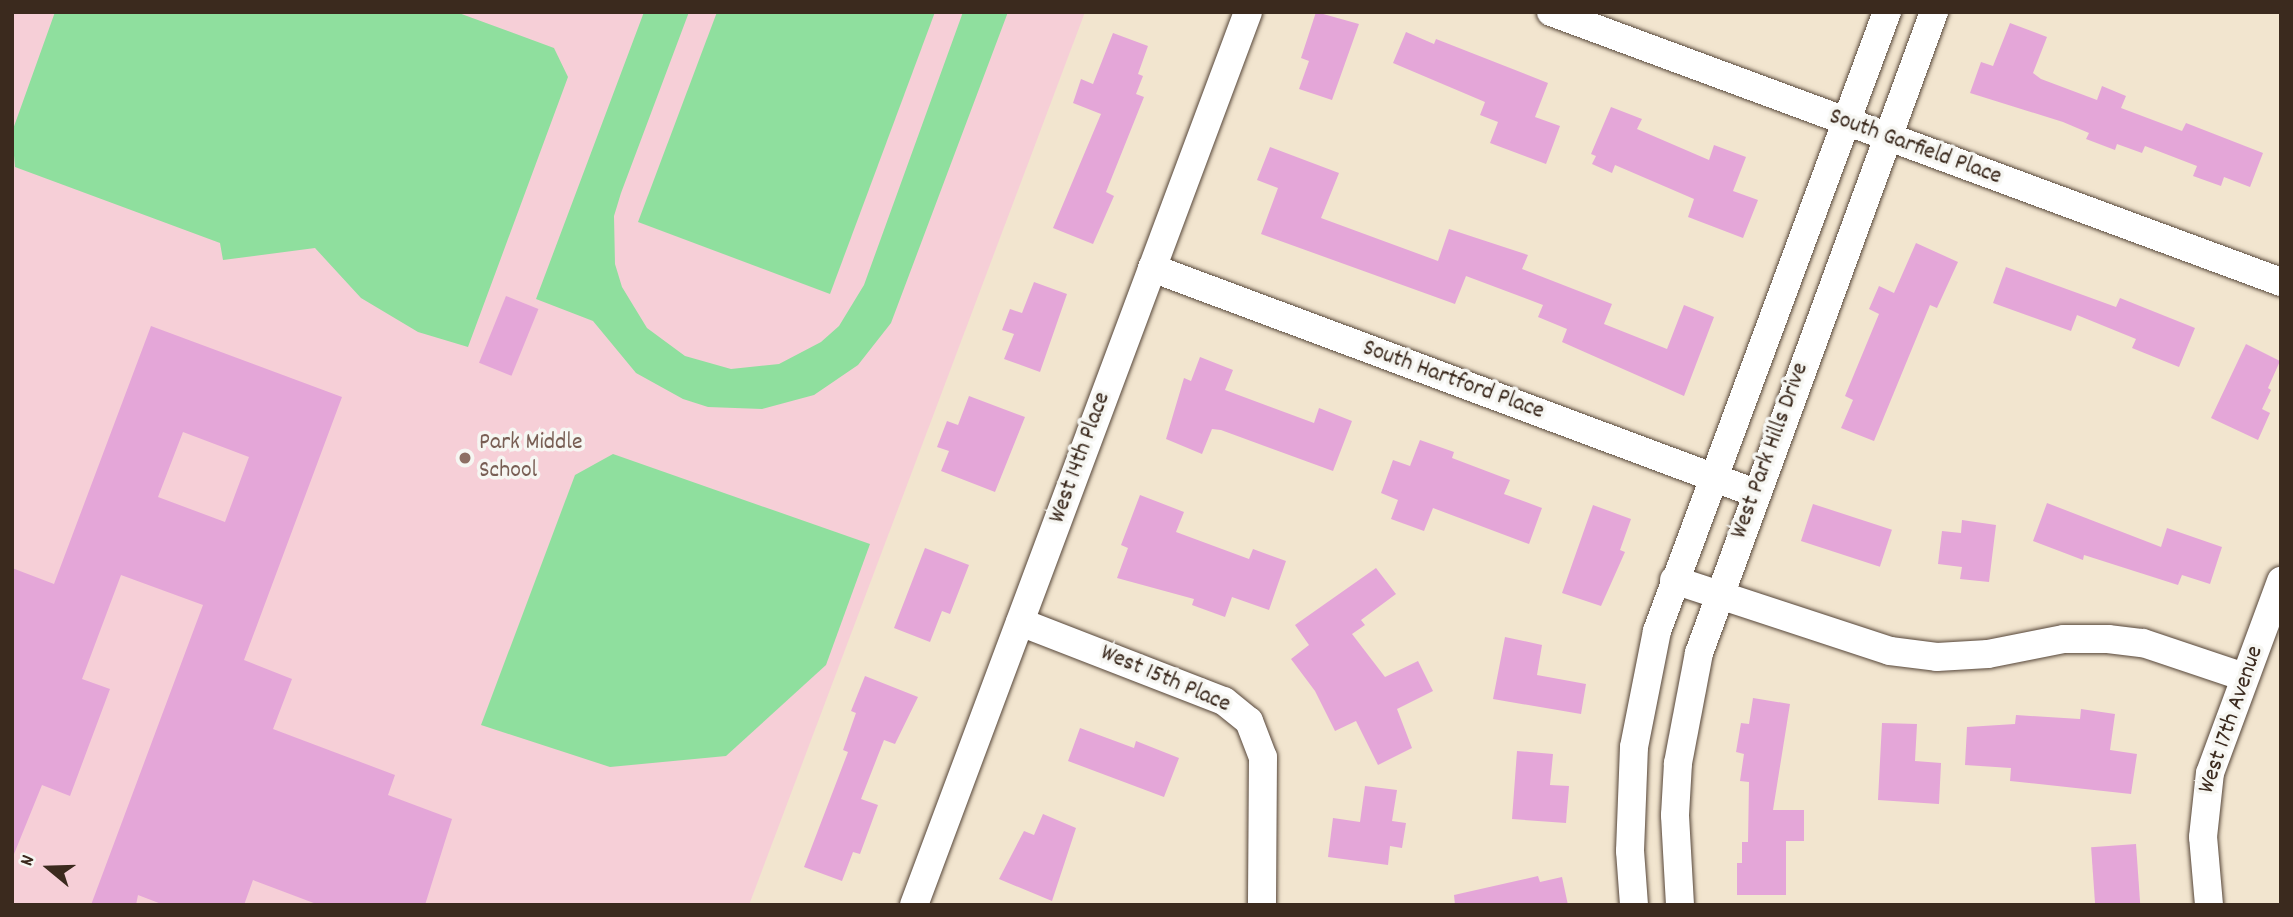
<!DOCTYPE html>
<style>
body{margin:0}
#map{position:relative;width:2293px;height:917px;overflow:hidden;background:#f2e5cf;font-family:Dekko,sans-serif}
div>[style]{position:absolute}
[style*='--x']{left:calc(var(--x)*1px);top:calc(var(--y)*1px);width:calc(var(--w)*1px);rotate:calc(var(--a)*1deg)}
.built>*{inset:0;background:#f6cfd7}
.green>*{inset:0;background:#8fdf9e}
.building>*{inset:0;background:#e4a6d8;transform-origin:0 0}
.roads{filter:drop-shadow(0 0 2px #564639) drop-shadow(0 0 2px #564639)}
.minor>*{height:28px;margin:-14px;padding:0 14px;transform-origin:14px;border-radius:14px;background:#fff}
.dots>*{width:19px;height:19px;translate:-50% -50%;box-sizing:border-box;border:4px solid #f6f6f2;border-radius:50%}
span{translate:-50% -50%;white-space:nowrap;text-align:center;line-height:1.15;-webkit-text-stroke:7px #f6f6f2;paint-order:stroke}
.street-label{font-size:24px;color:#3b2a1e}
.education-label{font-size:24px;color:#785e54}
.left{translate:0 -50%;text-align:left}
.frame{position:absolute;inset:0;border:14px solid #3b2a1e;pointer-events:none}
.north{position:absolute;left:14px;top:833px;width:70px;height:70px;-webkit-text-stroke:5px #f6f6f2;paint-order:stroke;rotate:289deg;font-size:19px;font-weight:700;line-height:28px;text-align:center;color:#3b2a1e}
.north::after{content:'';display:block;margin:auto;width:24px;height:32px;background:#3b2a1e;clip-path:polygon(50% 0,100% 100%,50% 72%,0 100%)}
</style>
<div id="map">
<div class="built">
<i style="clip-path:polygon(12px 12px,1085px 12px,749px 905px,12px 905px)"></i>
</div>
<div class="green">
<i style="clip-path:polygon(55px 12px,456px 12px,554px 48px,568px 77px,468px 347px,418px 332px,361px 298px,315px 248px,223px 260px,220px 243px,15px 167px,12px 132px)"></i>
<i style="clip-path:polygon(644px 12px,689px 12px,621px 193px,614px 216px,615px 264px,622px 287px,647px 328px,685px 356px,731px 369px,779px 364px,821px 342px,839px 326px,864px 285px,963px 12px,1008px 12px,891px 323px,858px 365px,814px 395px,762px 409px,708px 407px,683px 399px,636px 373px,593px 321px,536px 299px)"></i>
<i style="clip-path:polygon(717px 12px,935px 12px,830px 294px,638px 222px)"></i>
<i style="clip-path:polygon(613px 454px,870px 544px,826px 665px,726px 756px,610px 767px,481px 725px,575px 475px)"></i>
</div>
<div class="building">
<i style="clip-path:polygon(1316px 12px,1359px 24px,1332px 100px,1299px 89px,1309px 61px,1301px 58px)"></i>
<i style="clip-path:polygon(2010px 23px,2047px 37px,2033px 73px,2041px 79px,2097px 100px,2102px 86px,2126px 96px,2121px 108px,2182px 131px,2186px 123px,2263px 153px,2250px 187px,2224px 177px,2221px 186px,2193px 176px,2197px 166px,2145px 146px,2142px 153px,2117px 144px,2115px 150px,2086px 139px,2089px 133px,2063px 122px,1970px 93px,1981px 62px,1993px 66px)"></i>
<i style="clip-path:polygon(1406px 32px,1434px 44px,1436px 39px,1548px 83px,1535px 117px,1560px 126px,1546px 164px,1490px 143px,1498px 122px,1480px 115px,1485px 102px,1393px 63px)"></i>
<i style="clip-path:polygon(1113px 33px,1148px 46px,1138px 74px,1143px 76px,1136px 94px,1144px 97px,1106px 192px,1114px 196px,1093px 244px,1053px 228px,1101px 114px,1073px 103px,1081px 79px,1093px 84px)"></i>
<i style="clip-path:polygon(1611px 107px,1642px 119px,1637px 129px,1709px 160px,1714px 145px,1746px 157px,1733px 191px,1758px 200px,1743px 238px,1688px 217px,1694px 199px,1615px 165px,1612px 173px,1592px 164px,1596px 156px,1591px 154px)"></i>
<i style="clip-path:polygon(1270px 147px,1339px 173px,1321px 218px,1438px 261px,1449px 229px,1528px 255px,1522px 269px,1612px 304px,1604px 324px,1667px 349px,1684px 305px,1714px 317px,1684px 396px,1562px 342px,1567px 329px,1538px 317px,1543px 305px,1466px 276px,1455px 304px,1261px 234px,1278px 188px,1257px 180px)"></i>
<i style="clip-path:polygon(1916px 243px,1958px 262px,1937px 308px,1930px 305px,1874px 441px,1841px 428px,1853px 400px,1845px 396px,1879px 314px,1869px 309px,1879px 286px,1894px 293px)"></i>
<i style="clip-path:polygon(2006px 267px,2116px 307px,2120px 298px,2195px 328px,2179px 367px,2132px 348px,2136px 339px,2077px 315px,2071px 331px,1993px 303px)"></i>
<i style="clip-path:polygon(1034px 282px,1067px 294px,1040px 372px,1004px 359px,1014px 334px,1002px 330px,1010px 309px,1022px 313px)"></i>
<i style="left:506px;top:296px;width:35px;height:72px;rotate:22deg"></i>
<i style="clip-path:polygon(evenodd,151px 326px,342px 397px,244px 660px,292px 679px,273px 729px,395px 775px,388px 795px,452px 819px,425px 905px,319px 905px,253px 880px,244px 905px,164px 905px,138px 895px,136px 905px,91px 905px,203px 605px,121px 575px,82px 679px,110px 689px,70px 796px,42px 785px,12px 859px,12px 568px,54px 584px,151px 326px,183px 432px,249px 457px,225px 522px,158px 497px,183px 432px)"></i>
<i style="clip-path:polygon(2246px 344px,2280px 361px,2268px 388px,2271px 390px,2262px 409px,2270px 413px,2258px 440px,2211px 418px)"></i>
<i style="clip-path:polygon(1200px 357px,1233px 370px,1225px 390px,1314px 423px,1319px 408px,1352px 421px,1333px 471px,1221px 430px,1212px 429px,1202px 454px,1166px 439px,1184px 378px,1191px 381px)"></i>
<i style="clip-path:polygon(969px 396px,1025px 417px,995px 492px,941px 471px,949px 451px,937px 447px,947px 421px,958px 425px)"></i>
<i style="clip-path:polygon(1420px 440px,1454px 452px,1452px 458px,1510px 480px,1504px 494px,1542px 508px,1529px 544px,1433px 508px,1424px 531px,1391px 519px,1398px 500px,1381px 493px,1393px 460px,1410px 466px)"></i>
<i style="clip-path:polygon(1140px 495px,1184px 512px,1176px 532px,1249px 559px,1253px 549px,1286px 561px,1269px 610px,1232px 597px,1225px 617px,1192px 605px,1194px 599px,1117px 578px,1128px 548px,1121px 545px)"></i>
<i style="clip-path:polygon(2047px 503px,2161px 547px,2167px 528px,2222px 547px,2210px 584px,2182px 575px,2178px 585px,2084px 555px,2083px 560px,2033px 541px)"></i>
<i style="left:1813px;top:504px;width:83px;height:39px;rotate:18deg"></i>
<i style="clip-path:polygon(1593px 505px,1631px 519px,1620px 550px,1625px 552px,1601px 606px,1562px 593px)"></i>
<i style="clip-path:polygon(1962px 520px,1996px 525px,1989px 582px,1960px 579px,1962px 567px,1938px 564px,1942px 531px,1961px 533px)"></i>
<i style="clip-path:polygon(925px 548px,969px 565px,950px 614px,942px 611px,930px 642px,894px 628px)"></i>
<i style="clip-path:polygon(1376px 568px,1396px 594px,1361px 620px,1365px 625px,1352px 634px,1385px 677px,1418px 661px,1433px 691px,1397px 709px,1412px 748px,1378px 765px,1356px 721px,1335px 731px,1315px 691px,1291px 659px,1309px 645px,1295px 625px)"></i>
<i style="clip-path:polygon(1505px 637px,1542px 645px,1537px 675px,1586px 684px,1581px 714px,1493px 699px)"></i>
<i style="clip-path:polygon(865px 676px,918px 697px,895px 744px,884px 740px,861px 799px,878px 805px,860px 854px,853px 852px,842px 881px,804px 867px,848px 752px,843px 750px,856px 713px,851px 711px)"></i>
<i style="clip-path:polygon(1753px 698px,1790px 704px,1773px 810px,1804px 810px,1804px 841px,1786px 841px,1786px 895px,1737px 895px,1737px 863px,1742px 863px,1742px 842px,1748px 842px,1749px 782px,1740px 781px,1744px 754px,1736px 752px,1741px 723px,1749px 724px)"></i>
<i style="clip-path:polygon(2081px 709px,2115px 714px,2110px 750px,2137px 754px,2131px 794px,2010px 781px,2011px 768px,1965px 765px,1967px 727px,2015px 724px,2016px 715px,2080px 719px)"></i>
<i style="clip-path:polygon(1882px 723px,1917px 724px,1915px 761px,1941px 763px,1939px 804px,1878px 800px)"></i>
<i style="clip-path:polygon(1080px 728px,1134px 748px,1136px 741px,1179px 758px,1164px 797px,1068px 761px)"></i>
<i style="clip-path:polygon(1517px 751px,1553px 754px,1550px 785px,1569px 786px,1566px 823px,1512px 819px)"></i>
<i style="clip-path:polygon(1365px 786px,1397px 790px,1392px 821px,1406px 823px,1402px 848px,1390px 846px,1388px 865px,1328px 857px,1333px 818px,1360px 822px)"></i>
<i style="clip-path:polygon(1043px 814px,1076px 828px,1052px 901px,999px 879px,1024px 831px,1034px 835px)"></i>
<i style="left:2136px;top:844px;width:61px;height:45px;rotate:86deg"></i>
<i style="clip-path:polygon(1538px 876px,1540px 882px,1562px 877px,1568px 905px,1455px 905px,1454px 895px)"></i>
</div>
<div class="roads">
<div class="minor">
<i style="--x:1551;--y:12;--w:778;--a:20.3"></i>
<i style="--x:1152;--y:268;--w:644;--a:20.46"></i>
<i style="--x:1674;--y:580;--w:227;--a:18.2"></i>
<i style="--x:1890;--y:651;--w:47;--a:7.3"></i>
<i style="--x:1937;--y:657;--w:51;--a:-3.4"></i>
<i style="--x:1988;--y:654;--w:77;--a:-11.2"></i>
<i style="--x:2064;--y:639;--w:44;--a:0"></i>
<i style="--x:2108;--y:639;--w:35;--a:7"></i>
<i style="--x:2143;--y:643;--w:107;--a:18.6"></i>
<i style="--x:1020;--y:622;--w:219;--a:21.2"></i>
<i style="--x:1224;--y:701;--w:32;--a:39"></i>
<i style="--x:1249;--y:721;--w:39;--a:69"></i>
<i style="--x:1263;--y:757;--w:148;--a:90.4"></i>
<i style="--x:914;--y:905;--w:953;--a:-69.49"></i>
<i style="--x:1634;--y:905;--w:54;--a:-94.2"></i>
<i style="--x:1630;--y:851;--w:104;--a:-87.8"></i>
<i style="--x:1634;--y:747;--w:118;--a:-78.8"></i>
<i style="--x:1657;--y:631;--w:660;--a:-69.62"></i>
<i style="--x:1680;--y:905;--w:90;--a:-93.2"></i>
<i style="--x:1675;--y:815;--w:52;--a:-86.7"></i>
<i style="--x:1678;--y:763;--w:112;--a:-79.2"></i>
<i style="--x:1699;--y:653;--w:683;--a:-69.87"></i>
<i style="--x:2209;--y:905;--w:68;--a:-95"></i>
<i style="--x:2203;--y:837;--w:64;--a:-83.8"></i>
<i style="--x:2210;--y:773;--w:205;--a:-69.7"></i>
</div>
</div>
<div class="dots">
<i style="left:465px;top:458px;background:#8d6e63"></i>
</div>
<div class="street-label">
<span style="left:1915px;top:148px;rotate:20deg">South Garfield Place</span>
<span style="left:1453px;top:381px;rotate:20deg">South Hartford Place</span>
<span style="left:1771px;top:451px;rotate:-70deg">West Park Hills Drive</span>
<span style="left:1081px;top:458px;rotate:-70deg">West 14th Place</span>
<span style="left:1165px;top:680px;rotate:23deg">West 15th Place</span>
<span style="left:2232px;top:720px;rotate:-71deg">West 17th Avenue</span>
</div>
<div class="education-label">
<span class="left" style="left:479px;top:458px">Park Middle<br>School</span>
</div>
<div class="frame"></div>
<div class="north">N</div>
</div>
